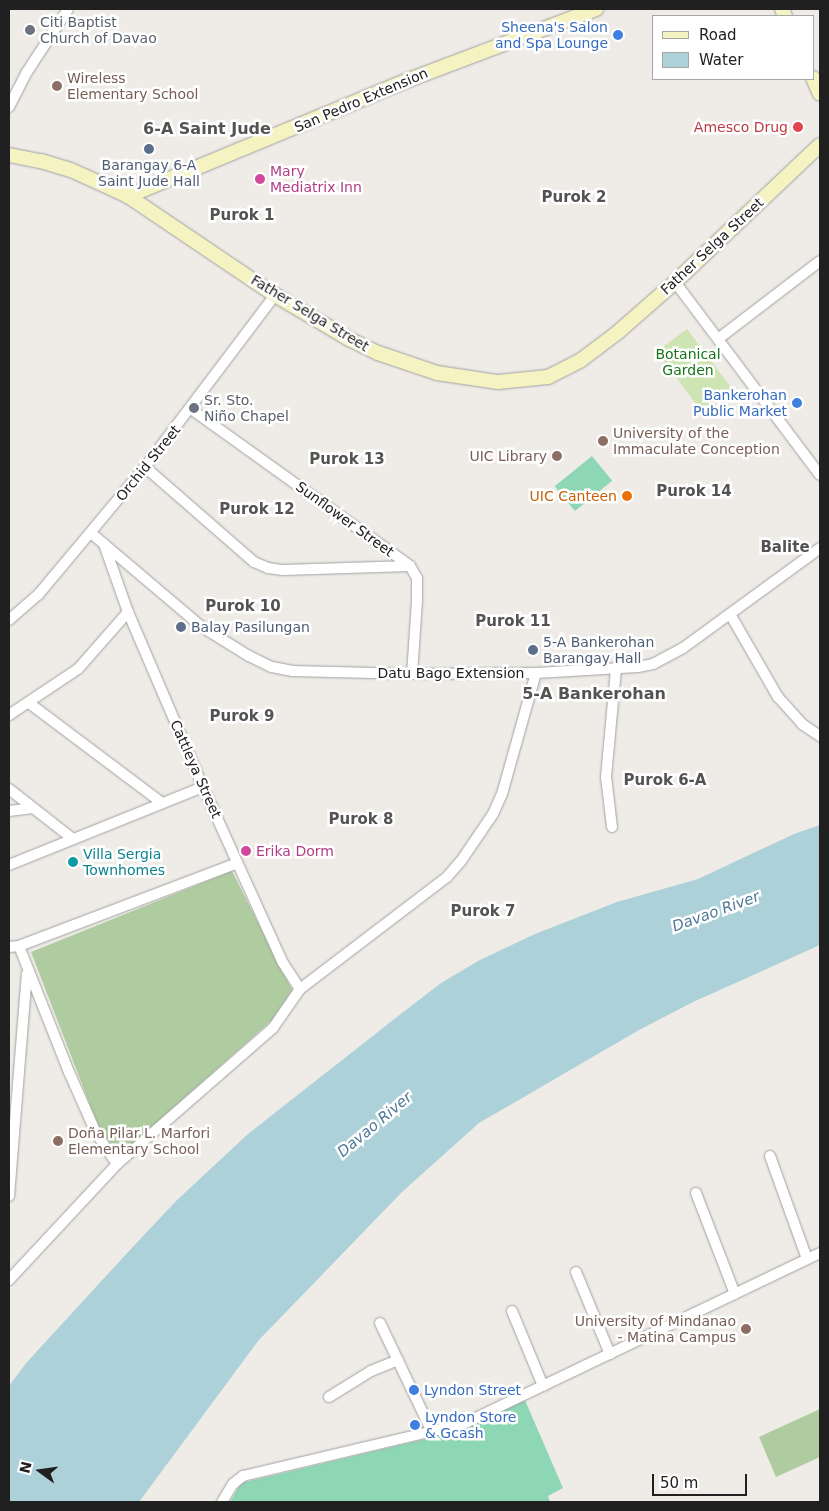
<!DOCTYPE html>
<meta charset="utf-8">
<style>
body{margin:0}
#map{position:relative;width:829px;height:1511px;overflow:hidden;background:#efece7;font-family:"DejaVu Sans",sans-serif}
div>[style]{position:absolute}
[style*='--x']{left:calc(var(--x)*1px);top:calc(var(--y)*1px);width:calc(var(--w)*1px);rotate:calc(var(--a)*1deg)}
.grass>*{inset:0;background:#cee4b2;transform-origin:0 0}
.forest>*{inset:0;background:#afcba0}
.pitch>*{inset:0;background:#8dd7b5;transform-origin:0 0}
.water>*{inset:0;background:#acd1d9}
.roads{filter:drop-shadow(0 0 1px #a1a1a1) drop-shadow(0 0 1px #a1a1a1)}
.minor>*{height:10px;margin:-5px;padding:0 5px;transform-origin:5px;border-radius:5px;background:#fff}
.secondary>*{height:14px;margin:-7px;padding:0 7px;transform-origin:7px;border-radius:7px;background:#f4f3c1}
.dots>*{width:14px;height:14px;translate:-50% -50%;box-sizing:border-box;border:2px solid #fff;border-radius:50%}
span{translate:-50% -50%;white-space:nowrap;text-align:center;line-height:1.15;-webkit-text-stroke:5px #fff;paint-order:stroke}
.worship-label{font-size:14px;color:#5b616d}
.left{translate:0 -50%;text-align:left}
.shop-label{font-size:14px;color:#366cbe}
.right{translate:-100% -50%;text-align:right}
.education-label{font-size:14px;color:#785e54}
.street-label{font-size:14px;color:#202020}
.health-label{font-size:14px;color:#be3a42}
.service-label{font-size:14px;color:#4e5e75}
.hotel-label{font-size:14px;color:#b23c85}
.park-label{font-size:14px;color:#177518}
.food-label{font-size:14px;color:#c56008}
.culture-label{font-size:14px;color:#0d838f}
.neighbourhood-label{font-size:15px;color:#535353;font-weight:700}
.water-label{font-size:15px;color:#4e7898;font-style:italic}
.quarter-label{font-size:16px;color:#535353;font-weight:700}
.frame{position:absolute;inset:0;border:10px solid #202020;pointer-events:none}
.legend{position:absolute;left:652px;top:15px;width:162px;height:65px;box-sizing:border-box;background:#fff;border:1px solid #a6a6a6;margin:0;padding:6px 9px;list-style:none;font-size:15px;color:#202020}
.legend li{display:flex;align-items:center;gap:10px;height:25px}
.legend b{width:25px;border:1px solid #a6a6a6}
.north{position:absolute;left:15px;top:1446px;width:50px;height:50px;-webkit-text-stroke:4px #fff;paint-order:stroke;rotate:284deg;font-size:14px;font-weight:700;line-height:20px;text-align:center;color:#202020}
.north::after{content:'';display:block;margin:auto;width:18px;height:22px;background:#202020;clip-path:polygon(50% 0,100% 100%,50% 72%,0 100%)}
.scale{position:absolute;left:652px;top:1474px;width:95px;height:22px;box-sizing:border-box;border:2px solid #202020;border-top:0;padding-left:6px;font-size:15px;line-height:18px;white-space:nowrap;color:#202020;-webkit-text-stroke:4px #fff;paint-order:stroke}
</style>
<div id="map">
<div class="grass">
<i style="left:687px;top:329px;width:77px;height:38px;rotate:53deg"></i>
</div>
<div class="forest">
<i style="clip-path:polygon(232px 871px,292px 990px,272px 1020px,119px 1156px,99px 1128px,31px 952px)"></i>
<i style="clip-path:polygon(820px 1409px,820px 1457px,776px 1477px,759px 1437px)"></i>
</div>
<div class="pitch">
<i style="left:592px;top:456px;width:32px;height:48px;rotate:51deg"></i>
<i style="clip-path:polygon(524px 1398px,563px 1488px,548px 1496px,550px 1502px,230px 1502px,241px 1483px,467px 1429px)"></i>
</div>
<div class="water">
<i style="clip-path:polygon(820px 825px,820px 945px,693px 1002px,639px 1030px,479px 1123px,402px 1192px,258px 1341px,139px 1502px,9px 1502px,9px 1386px,27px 1362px,129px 1251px,176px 1201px,248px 1134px,402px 1013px,441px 983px,480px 960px,535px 934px,617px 902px,698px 879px,794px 834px)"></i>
</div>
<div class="roads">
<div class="minor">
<i style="--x:9;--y:107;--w:39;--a:-63"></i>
<i style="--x:27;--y:72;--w:75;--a:-56.9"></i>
<i style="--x:675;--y:282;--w:241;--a:53.1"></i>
<i style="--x:718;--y:339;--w:128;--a:-37.4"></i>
<i style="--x:191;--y:409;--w:269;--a:35.6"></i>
<i style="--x:410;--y:566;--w:14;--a:60"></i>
<i style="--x:417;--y:578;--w:23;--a:90"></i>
<i style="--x:417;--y:601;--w:73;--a:93.9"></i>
<i style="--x:145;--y:467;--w:145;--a:41.1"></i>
<i style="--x:254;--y:562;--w:15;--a:23"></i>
<i style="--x:268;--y:568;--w:15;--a:8"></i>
<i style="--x:283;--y:570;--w:127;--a:-1.8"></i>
<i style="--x:91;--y:533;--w:145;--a:40.3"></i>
<i style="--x:202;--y:627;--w:55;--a:31.7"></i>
<i style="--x:249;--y:656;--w:25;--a:26"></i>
<i style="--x:272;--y:667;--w:21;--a:11"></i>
<i style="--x:293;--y:671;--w:119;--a:1.4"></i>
<i style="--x:412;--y:674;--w:124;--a:-0.5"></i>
<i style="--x:536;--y:673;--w:102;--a:-3.4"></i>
<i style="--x:638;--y:667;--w:15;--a:-11"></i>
<i style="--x:653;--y:664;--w:34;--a:-28"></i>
<i style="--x:683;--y:648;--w:170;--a:-36.1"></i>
<i style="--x:104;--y:544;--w:72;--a:70.6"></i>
<i style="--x:128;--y:612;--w:190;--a:66.8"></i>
<i style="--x:203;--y:787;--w:193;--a:65.6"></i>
<i style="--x:283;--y:963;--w:31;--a:57"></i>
<i style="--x:730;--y:614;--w:96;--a:60"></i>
<i style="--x:778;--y:697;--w:36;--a:48"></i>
<i style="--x:802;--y:724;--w:22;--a:34"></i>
<i style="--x:9;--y:620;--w:38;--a:-41"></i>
<i style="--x:38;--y:595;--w:167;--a:-50.1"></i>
<i style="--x:145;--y:467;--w:216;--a:-52.9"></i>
<i style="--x:29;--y:703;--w:166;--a:36.9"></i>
<i style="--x:9;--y:715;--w:83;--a:-33.7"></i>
<i style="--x:78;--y:669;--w:76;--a:-48.7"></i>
<i style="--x:9;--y:789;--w:81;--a:38"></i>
<i style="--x:9;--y:811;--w:24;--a:-7"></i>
<i style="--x:612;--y:827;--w:50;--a:-96.8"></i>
<i style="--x:606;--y:777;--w:108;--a:-84.7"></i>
<i style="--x:9;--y:865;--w:209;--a:-21.9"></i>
<i style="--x:19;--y:946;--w:136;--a:68.4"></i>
<i style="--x:69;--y:1072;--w:67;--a:66.1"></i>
<i style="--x:96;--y:1133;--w:37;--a:56"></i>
<i style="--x:9;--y:947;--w:10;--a:-6"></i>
<i style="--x:19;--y:946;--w:233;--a:-20.8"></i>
<i style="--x:770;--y:1156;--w:109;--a:70.2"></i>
<i style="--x:696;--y:1193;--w:108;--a:68.9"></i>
<i style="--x:9;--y:1196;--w:223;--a:-85.4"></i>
<i style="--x:576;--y:1272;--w:89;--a:67.5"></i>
<i style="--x:9;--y:1280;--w:158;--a:-47"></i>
<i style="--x:117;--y:1164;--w:207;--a:-41.1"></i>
<i style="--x:273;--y:1028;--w:47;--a:-55.3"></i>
<i style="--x:300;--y:989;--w:185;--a:-37.3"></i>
<i style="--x:447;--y:877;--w:21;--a:-49"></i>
<i style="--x:461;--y:861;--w:57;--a:-55.8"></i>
<i style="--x:493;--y:814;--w:22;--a:-66"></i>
<i style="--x:502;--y:794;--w:126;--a:-74.3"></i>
<i style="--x:512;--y:1311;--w:81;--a:67.5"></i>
<i style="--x:380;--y:1323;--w:121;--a:64.5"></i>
<i style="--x:329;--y:1397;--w:49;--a:-31.8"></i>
<i style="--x:371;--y:1371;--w:29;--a:-22"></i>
<i style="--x:222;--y:1502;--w:21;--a:-59"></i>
<i style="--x:233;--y:1484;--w:13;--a:-39"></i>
<i style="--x:243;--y:1476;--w:226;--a:-13.3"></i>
<i style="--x:463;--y:1424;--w:396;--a:-25.6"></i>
</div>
<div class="secondary">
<i style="--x:782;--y:9;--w:8;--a:67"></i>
<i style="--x:813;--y:78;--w:17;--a:66"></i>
<i style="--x:9;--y:155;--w:33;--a:11"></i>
<i style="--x:41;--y:161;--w:31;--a:17"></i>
<i style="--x:71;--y:170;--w:63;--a:24.5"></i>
<i style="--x:128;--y:196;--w:177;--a:34"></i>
<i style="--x:275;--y:295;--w:86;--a:30.7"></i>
<i style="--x:349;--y:339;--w:32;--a:26"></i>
<i style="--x:378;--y:353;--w:62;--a:18.7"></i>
<i style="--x:437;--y:373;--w:62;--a:8.4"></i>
<i style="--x:498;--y:382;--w:50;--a:-5.7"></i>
<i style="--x:548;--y:377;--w:37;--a:-27"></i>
<i style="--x:581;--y:360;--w:45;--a:-36.9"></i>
<i style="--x:617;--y:333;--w:77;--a:-41.3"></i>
<i style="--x:675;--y:282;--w:199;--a:-43.4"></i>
<i style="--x:128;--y:196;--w:306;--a:-22.5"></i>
<i style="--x:411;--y:79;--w:198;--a:-20.7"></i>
</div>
</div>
<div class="dots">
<i style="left:30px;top:30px;background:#6b7280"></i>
<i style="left:618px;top:35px;background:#3f7fe0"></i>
<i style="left:57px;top:86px;background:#8d6e63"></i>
<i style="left:798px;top:127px;background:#e0444e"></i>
<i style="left:149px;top:149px;background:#5c6f8a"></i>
<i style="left:260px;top:179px;background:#d1479c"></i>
<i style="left:797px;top:403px;background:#3f7fe0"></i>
<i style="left:194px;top:408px;background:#6b7280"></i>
<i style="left:603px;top:441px;background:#8d6e63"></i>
<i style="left:557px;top:456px;background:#8d6e63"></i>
<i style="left:627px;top:496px;background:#e8710a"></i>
<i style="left:181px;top:627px;background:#5c6f8a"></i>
<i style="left:533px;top:650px;background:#5c6f8a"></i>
<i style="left:246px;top:851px;background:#d1479c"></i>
<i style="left:73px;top:862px;background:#0f9aa8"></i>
<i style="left:58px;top:1141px;background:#8d6e63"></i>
<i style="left:746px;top:1329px;background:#8d6e63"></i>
<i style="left:414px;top:1390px;background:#3f7fe0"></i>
<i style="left:415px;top:1425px;background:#3f7fe0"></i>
</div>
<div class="worship-label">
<span class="left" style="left:40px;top:30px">Citi Baptist<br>Church of Davao</span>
<span class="left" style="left:204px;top:408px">Sr. Sto.<br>Niño Chapel</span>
</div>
<div class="shop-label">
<span class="right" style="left:608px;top:35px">Sheena's Salon<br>and Spa Lounge</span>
<span class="right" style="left:787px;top:403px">Bankerohan<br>Public Market</span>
<span class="left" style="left:424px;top:1390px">Lyndon Street</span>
<span class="left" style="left:425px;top:1425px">Lyndon Store<br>&amp; Gcash</span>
</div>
<div class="education-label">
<span class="left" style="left:67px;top:86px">Wireless<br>Elementary School</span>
<span class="left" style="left:613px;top:441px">University of the<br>Immaculate Conception</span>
<span class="right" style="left:547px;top:456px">UIC Library</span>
<span class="left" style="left:68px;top:1141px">Doña Pilar L. Marfori<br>Elementary School</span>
<span class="right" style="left:736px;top:1329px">University of Mindanao<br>- Matina Campus</span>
</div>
<div class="street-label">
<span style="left:361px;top:100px;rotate:-23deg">San Pedro Extension</span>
<span style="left:712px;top:246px;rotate:-43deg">Father Selga Street</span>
<span style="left:310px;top:313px;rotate:31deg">Father Selga Street</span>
<span style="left:148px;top:463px;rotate:-51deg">Orchid Street</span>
<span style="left:345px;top:519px;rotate:36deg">Sunflower Street</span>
<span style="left:451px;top:673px">Datu Bago Extension</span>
<span style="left:196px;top:769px;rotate:66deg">Cattleya Street</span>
</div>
<div class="health-label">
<span class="right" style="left:788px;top:127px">Amesco Drug</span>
</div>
<div class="service-label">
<span style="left:149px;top:173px">Barangay 6-A<br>Saint Jude Hall</span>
<span class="left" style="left:191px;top:627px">Balay Pasilungan</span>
<span class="left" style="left:543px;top:650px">5-A Bankerohan<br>Barangay Hall</span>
</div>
<div class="hotel-label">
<span class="left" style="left:270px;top:179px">Mary<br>Mediatrix Inn</span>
<span class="left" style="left:256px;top:851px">Erika Dorm</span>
</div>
<div class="park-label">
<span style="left:688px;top:362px">Botanical<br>Garden</span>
</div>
<div class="food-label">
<span class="right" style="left:617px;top:496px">UIC Canteen</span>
</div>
<div class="culture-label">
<span class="left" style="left:83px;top:862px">Villa Sergia<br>Townhomes</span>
</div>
<div class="neighbourhood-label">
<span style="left:574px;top:198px">Purok 2</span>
<span style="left:242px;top:216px">Purok 1</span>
<span style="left:347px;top:460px">Purok 13</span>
<span style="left:694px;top:492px">Purok 14</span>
<span style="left:257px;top:510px">Purok 12</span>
<span style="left:785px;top:548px">Balite</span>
<span style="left:243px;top:607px">Purok 10</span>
<span style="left:513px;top:622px">Purok 11</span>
<span style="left:242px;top:717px">Purok 9</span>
<span style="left:665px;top:781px">Purok 6-A</span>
<span style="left:361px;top:820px">Purok 8</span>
<span style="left:483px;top:912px">Purok 7</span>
</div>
<div class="water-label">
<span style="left:716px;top:912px;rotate:-20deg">Davao River</span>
<span style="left:375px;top:1125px;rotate:-40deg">Davao River</span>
</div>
<div class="quarter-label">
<span style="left:207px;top:129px">6-A Saint Jude</span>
<span style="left:594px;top:694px">5-A Bankerohan</span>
</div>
<div class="frame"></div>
<ul class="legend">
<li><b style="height:6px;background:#f4f3c1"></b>Road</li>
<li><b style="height:14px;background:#acd1d9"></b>Water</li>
</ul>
<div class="north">N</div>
<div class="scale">50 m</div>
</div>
